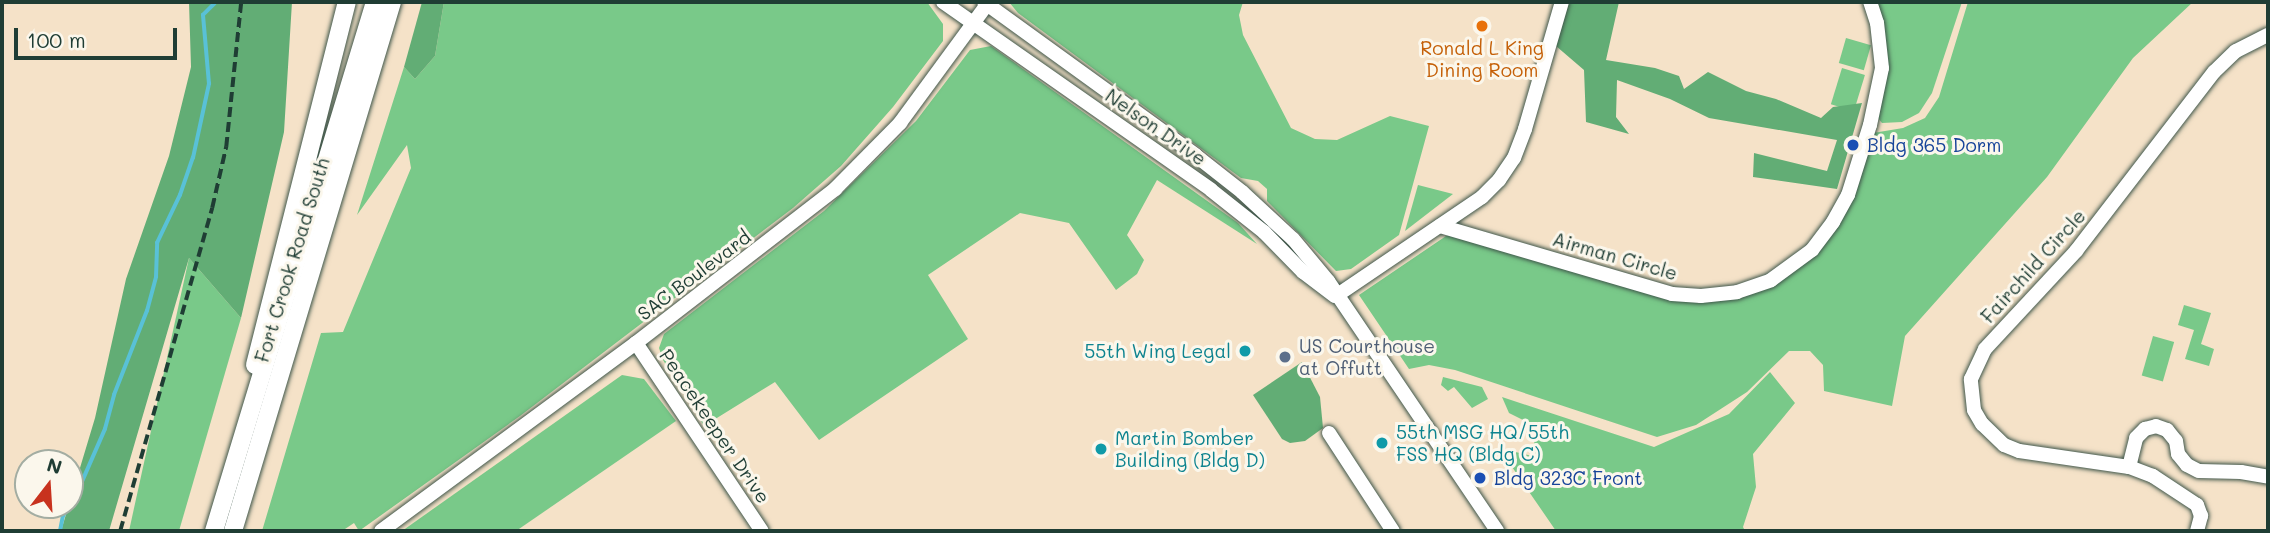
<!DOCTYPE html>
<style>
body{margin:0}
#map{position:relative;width:2270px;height:533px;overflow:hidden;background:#f5e2c8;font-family:Mali,sans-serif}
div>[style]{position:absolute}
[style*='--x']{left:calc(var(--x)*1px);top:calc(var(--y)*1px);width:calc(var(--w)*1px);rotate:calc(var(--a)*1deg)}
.green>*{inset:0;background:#79c989;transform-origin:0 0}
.forest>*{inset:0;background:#62ad75}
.stream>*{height:3.5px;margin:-1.75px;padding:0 1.75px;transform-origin:1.75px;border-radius:1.75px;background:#59c1d7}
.roads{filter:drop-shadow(0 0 2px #3f564a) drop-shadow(0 0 2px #3f564a)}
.minor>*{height:14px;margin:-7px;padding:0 7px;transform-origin:7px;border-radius:7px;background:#fff}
.major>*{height:18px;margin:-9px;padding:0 9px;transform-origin:9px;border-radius:9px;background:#fff}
.rail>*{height:3.5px;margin-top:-1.75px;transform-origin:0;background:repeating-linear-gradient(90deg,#1f3d34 0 10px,transparent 0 15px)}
.dots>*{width:19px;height:19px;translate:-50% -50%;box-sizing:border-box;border:4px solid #fbf7ec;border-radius:50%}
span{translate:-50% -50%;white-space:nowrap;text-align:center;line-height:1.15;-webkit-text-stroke:6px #fbf7ec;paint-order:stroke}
.food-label{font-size:19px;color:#c56008}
.street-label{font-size:19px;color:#1f3d34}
.transit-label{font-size:19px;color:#164399}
.left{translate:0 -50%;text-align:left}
.service-label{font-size:19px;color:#4e5e75}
.culture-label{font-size:19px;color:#0d838f}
.right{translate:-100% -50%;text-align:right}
.frame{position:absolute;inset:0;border:4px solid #1f3d34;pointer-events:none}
.north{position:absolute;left:14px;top:449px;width:70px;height:70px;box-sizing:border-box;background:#fbf7ec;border:2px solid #a3ada2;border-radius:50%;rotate:17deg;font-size:19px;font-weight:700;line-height:28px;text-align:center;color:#1f3d34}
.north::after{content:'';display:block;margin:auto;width:24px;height:32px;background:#c8321e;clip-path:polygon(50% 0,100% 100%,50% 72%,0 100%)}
.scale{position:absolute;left:14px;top:28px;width:163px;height:32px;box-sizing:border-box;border:4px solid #1f3d34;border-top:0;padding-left:9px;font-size:21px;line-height:24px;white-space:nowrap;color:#1f3d34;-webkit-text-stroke:5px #fbf7ec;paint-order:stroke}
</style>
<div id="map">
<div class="green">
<i style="clip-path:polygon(444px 2px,927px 2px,943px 24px,943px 41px,893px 107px,841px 166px,793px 208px,520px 416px,359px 531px,354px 523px,342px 531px,262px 531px,321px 333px,343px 332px,411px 168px,407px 145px,357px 215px,404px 67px,415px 79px,435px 56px)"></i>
<i style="clip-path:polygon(1009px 2px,1243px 2px,1239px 15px,1243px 35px,1291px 128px,1315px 139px,1337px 140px,1390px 116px,1429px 126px,1399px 235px,1351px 269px,1336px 271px,1267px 201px,1267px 189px,1258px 181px,1241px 178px,1018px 13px)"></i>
<i style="clip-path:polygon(1876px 2px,1962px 2px,1932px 93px,1919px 113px,1902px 122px,1882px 123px,1878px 118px)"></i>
<i style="clip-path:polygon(1968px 2px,2193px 2px,2133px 58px,2047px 177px,1905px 336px,1892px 406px,1824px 391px,1823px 365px,1810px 351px,1789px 351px,1747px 392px,1696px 425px,1657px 437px,1455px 370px,1429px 365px,1409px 369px,1359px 295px,1449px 234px,1722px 299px,1826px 241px,1873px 133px,1903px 128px,1925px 118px,1939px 97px)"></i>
<i style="left:1846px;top:38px;width:26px;height:26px;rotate:16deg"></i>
<i style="clip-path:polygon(991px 46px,1238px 223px,1257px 244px,1157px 180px,1127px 235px,1144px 260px,1137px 274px,1116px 290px,1069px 223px,1020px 213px,928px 275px,968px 339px,819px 440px,775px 382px,704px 426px,663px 360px,659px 348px,664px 334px,824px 211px,916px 121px,970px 50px)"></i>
<i style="left:1842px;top:68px;width:24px;height:38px;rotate:17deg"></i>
<i style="clip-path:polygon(1418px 185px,1453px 194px,1405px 231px)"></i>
<i style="clip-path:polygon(189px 258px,241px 318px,179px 531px,129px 531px)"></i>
<i style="clip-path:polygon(2184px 305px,2211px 313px,2201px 344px,2214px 349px,2209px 366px,2185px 359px,2194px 330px,2178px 325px)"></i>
<i style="left:2153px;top:336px;width:22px;height:41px;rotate:16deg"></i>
<i style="clip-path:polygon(1770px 372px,1795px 403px,1753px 454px,1756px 487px,1743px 527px,1745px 531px,1556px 531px,1499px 448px,1532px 456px,1537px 427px,1509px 413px,1502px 397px,1654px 447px,1729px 414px)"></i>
<i style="clip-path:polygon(622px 375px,644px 379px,676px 421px,516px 531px,402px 531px)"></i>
<i style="clip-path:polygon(1443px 377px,1482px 387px,1488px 399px,1472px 408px,1454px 387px,1448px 391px,1441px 385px)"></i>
</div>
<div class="forest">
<i style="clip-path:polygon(189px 2px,292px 2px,284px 132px,241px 318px,189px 258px,109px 531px,61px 531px,95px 418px,126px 279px,169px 156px,191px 67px)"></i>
<i style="clip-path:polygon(422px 2px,444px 2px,435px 56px,415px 79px,404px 67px)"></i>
<i style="clip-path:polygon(1569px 2px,1619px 2px,1606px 60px,1655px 68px,1679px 76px,1684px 89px,1708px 72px,1746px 91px,1776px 99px,1821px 118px,1833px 107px,1862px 103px,1837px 189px,1753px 177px,1754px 153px,1827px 171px,1837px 140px,1709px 118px,1670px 99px,1617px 80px,1616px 117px,1629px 134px,1586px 122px,1584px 70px,1556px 46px)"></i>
<i style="clip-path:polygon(1302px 362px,1320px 397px,1323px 428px,1305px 441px,1290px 443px,1282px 439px,1253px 395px)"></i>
</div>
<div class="stream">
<i style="--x:60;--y:531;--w:15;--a:-79"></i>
<i style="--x:63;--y:516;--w:19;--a:-55"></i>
<i style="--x:74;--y:500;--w:77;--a:-66.4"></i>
<i style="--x:105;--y:429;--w:35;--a:-75"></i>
<i style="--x:114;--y:395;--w:90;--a:-68.6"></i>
<i style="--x:147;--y:311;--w:35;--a:-75"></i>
<i style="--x:156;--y:277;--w:34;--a:-88"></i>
<i style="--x:157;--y:243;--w:53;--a:-64.4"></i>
<i style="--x:180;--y:195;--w:39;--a:-71"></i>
<i style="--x:193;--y:158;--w:76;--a:-77.8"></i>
<i style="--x:209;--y:84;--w:69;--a:-95"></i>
<i style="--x:203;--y:15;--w:16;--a:-45"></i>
</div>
<div class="roads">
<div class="minor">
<i style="--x:943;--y:2;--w:327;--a:35"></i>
<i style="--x:1211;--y:190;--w:68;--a:38.4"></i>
<i style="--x:1264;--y:232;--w:56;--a:45.7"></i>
<i style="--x:1303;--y:272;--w:40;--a:37"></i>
<i style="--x:984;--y:2;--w:261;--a:35.9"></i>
<i style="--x:1195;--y:155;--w:60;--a:38.2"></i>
<i style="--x:1242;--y:192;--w:69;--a:42.7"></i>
<i style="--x:1293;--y:239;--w:55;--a:50.2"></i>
<i style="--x:1328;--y:281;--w:302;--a:55.9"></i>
<i style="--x:1440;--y:226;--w:242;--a:16.3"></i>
<i style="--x:1672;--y:294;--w:29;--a:4"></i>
<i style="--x:1701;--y:296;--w:36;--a:-6"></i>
<i style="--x:1737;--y:292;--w:36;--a:-19"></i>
<i style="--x:1771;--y:280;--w:51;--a:-36.2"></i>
<i style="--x:1812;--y:250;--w:35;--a:-53"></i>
<i style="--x:1833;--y:222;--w:31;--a:-61"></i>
<i style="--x:1848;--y:195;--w:73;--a:-72.6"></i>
<i style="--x:1870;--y:125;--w:58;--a:-78.1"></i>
<i style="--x:1882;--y:68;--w:45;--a:-96.3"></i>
<i style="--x:1877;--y:23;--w:22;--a:-108"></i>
<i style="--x:1336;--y:296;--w:176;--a:-34.1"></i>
<i style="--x:1482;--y:197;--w:24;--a:-45"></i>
<i style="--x:1499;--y:180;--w:27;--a:-56"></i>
<i style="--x:1514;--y:158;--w:31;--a:-69"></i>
<i style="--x:1525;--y:129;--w:132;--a:-73.8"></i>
<i style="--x:636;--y:343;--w:226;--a:56.2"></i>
<i style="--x:1329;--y:433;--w:117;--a:56.9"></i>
<i style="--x:2129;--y:467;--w:30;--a:-76"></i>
<i style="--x:2136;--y:438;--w:13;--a:-45"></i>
<i style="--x:2145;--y:429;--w:11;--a:-15"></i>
<i style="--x:2156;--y:426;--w:12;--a:20"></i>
<i style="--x:2167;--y:430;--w:14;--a:51"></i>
<i style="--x:2176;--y:441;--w:13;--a:81"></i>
<i style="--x:2178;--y:454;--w:14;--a:51"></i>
<i style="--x:2187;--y:465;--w:13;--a:27"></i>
<i style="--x:2199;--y:471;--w:42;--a:1.4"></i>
<i style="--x:2241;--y:472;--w:27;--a:10"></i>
<i style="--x:381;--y:531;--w:317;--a:-36.4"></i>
<i style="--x:636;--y:343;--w:252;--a:-37.7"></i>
<i style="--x:835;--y:189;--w:93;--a:-45.4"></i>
<i style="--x:900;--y:123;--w:150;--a:-53.7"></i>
<i style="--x:2197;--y:531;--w:16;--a:-75"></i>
<i style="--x:2201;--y:516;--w:12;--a:-110"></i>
<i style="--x:2197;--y:505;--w:53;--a:-146.6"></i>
<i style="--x:2153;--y:476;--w:26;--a:-159"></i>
<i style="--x:2129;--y:467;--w:111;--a:-171.7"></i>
<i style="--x:2019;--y:451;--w:16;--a:-158"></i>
<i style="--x:2004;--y:445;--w:30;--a:-136"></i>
<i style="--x:1982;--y:424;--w:16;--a:-120"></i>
<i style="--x:1974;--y:410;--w:31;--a:-96"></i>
<i style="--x:1971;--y:379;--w:33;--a:-65"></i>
<i style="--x:1985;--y:349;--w:134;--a:-47.1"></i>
<i style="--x:2076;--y:251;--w:226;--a:-52.4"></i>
<i style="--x:2214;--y:72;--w:30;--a:-44"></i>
<i style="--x:2236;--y:51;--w:36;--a:-27"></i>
</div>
<div class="major">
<i style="--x:255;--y:365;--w:374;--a:-75.8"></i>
<i style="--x:214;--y:531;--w:553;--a:-73.07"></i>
<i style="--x:233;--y:531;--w:552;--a:-73.27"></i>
</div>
</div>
<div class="rail">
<i style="--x:120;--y:531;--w:336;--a:-74.1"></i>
<i style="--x:212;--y:208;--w:63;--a:-77.1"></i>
<i style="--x:226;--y:147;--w:146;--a:-84.1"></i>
</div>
<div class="dots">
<i style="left:1482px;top:26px;background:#e8710a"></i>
<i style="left:1853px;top:145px;background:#1a4fb4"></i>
<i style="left:1245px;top:351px;background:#0f9aa8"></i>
<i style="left:1285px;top:357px;background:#5c6f8a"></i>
<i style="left:1382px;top:443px;background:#0f9aa8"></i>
<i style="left:1101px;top:449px;background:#0f9aa8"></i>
<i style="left:1480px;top:478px;background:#1a4fb4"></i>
</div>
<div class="food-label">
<span style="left:1482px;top:59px">Ronald L King<br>Dining Room</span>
</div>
<div class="street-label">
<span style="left:1156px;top:127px;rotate:35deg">Nelson Drive</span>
<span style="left:1615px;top:256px;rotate:16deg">Airman Circle</span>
<span style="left:292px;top:260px;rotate:-73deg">Fort Crook Road South</span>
<span style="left:2033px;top:266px;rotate:-48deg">Fairchild Circle</span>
<span style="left:694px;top:275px;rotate:-37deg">SAC Boulevard</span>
<span style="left:715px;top:426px;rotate:56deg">Peacekeeper Drive</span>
</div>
<div class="transit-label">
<span class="left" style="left:1867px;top:145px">Bldg 365 Dorm</span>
<span class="left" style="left:1494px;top:478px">Bldg 323C Front</span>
</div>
<div class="service-label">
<span class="left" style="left:1299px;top:357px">US Courthouse<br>at Offutt</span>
</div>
<div class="culture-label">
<span class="right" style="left:1231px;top:351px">55th Wing Legal</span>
<span class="left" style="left:1396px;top:443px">55th MSG HQ/55th<br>FSS HQ (Bldg C)</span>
<span class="left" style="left:1115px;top:449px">Martin Bomber<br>Building (Bldg D)</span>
</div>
<div class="frame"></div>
<div class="north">N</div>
<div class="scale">100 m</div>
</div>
